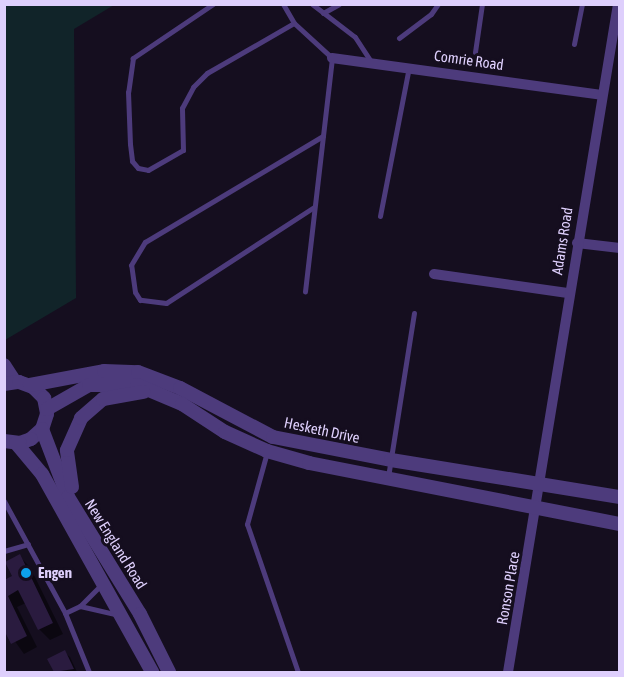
<!DOCTYPE html>
<style>
body{margin:0}
#map{position:relative;width:624px;height:677px;overflow:hidden;background:#150e1f;font-family:"Asap Condensed",sans-serif}
div>[style]{position:absolute}
[style*='--x']{left:calc(var(--x)*1px);top:calc(var(--y)*1px);width:calc(var(--w)*1px);rotate:calc(var(--a)*1deg)}
.green>*{inset:0;background:#112429}
.shadow>*{inset:0;background:#0007}
.building>*{inset:0;background:#2a1b3f}
.service>*{height:5px;margin:-2.5px;padding:0 2.5px;transform-origin:2.5px;border-radius:2.5px;background:#4d3b7c}
.minor>*{height:10px;margin:-5px;padding:0 5px;transform-origin:5px;border-radius:5px;background:#4d3b7c}
.tertiary>*{height:14px;margin:-7px;padding:0 7px;transform-origin:7px;border-radius:7px;background:#4d3b7c}
.dots>*{width:16px;height:16px;translate:-50% -50%;box-sizing:border-box;border:3px solid #150e1f;border-radius:50%}
span{translate:-50% -50%;white-space:nowrap;text-align:center;line-height:1.15;-webkit-text-stroke:6px #150e1f;paint-order:stroke}
.street-label{font-size:15px;color:#decffc}
.poi-label{font-size:15px;color:#decffc;font-weight:700}
.left{translate:0 -50%;text-align:left}
.frame{position:absolute;inset:0;border:6px solid #decffc;pointer-events:none}
</style>
<div id="map">
<div class="green">
<i style="clip-path:polygon(4px 5px,114px 5px,74px 29px,76px 298px,5px 340px)"></i>
</div>
<div class="shadow">
<i style="clip-path:polygon(19px 556px,30px 567px,63px 634px,50px 640px,39px 629px,26px 603px,17px 607px,37px 647px,24px 654px,4px 626px,4px 579px,14px 577px)"></i>
<i style="clip-path:polygon(64px 652px,70px 657px,77px 672px,55px 672px,49px 660px)"></i>
</div>
<div class="building">
<i style="clip-path:polygon(20px 554px,53px 623px,38px 630px,18px 590px,8px 596px,27px 636px,11px 644px,4px 630px,4px 580px,12px 576px,5px 562px)"></i>
<i style="clip-path:polygon(65px 650px,74px 669px,54px 672px,47px 659px)"></i>
</div>
<div class="service">
<i style="--x:213;--y:4;--w:97;--a:146"></i>
<i style="--x:133;--y:58;--w:34;--a:98"></i>
<i style="--x:128;--y:92;--w:52;--a:87.8"></i>
<i style="--x:130;--y:144;--w:17;--a:83"></i>
<i style="--x:132;--y:161;--w:9;--a:49"></i>
<i style="--x:138;--y:168;--w:10;--a:11"></i>
<i style="--x:148;--y:170;--w:40;--a:-29.7"></i>
<i style="--x:183;--y:150;--w:42;--a:-91.4"></i>
<i style="--x:182;--y:108;--w:24;--a:-62"></i>
<i style="--x:193;--y:87;--w:20;--a:-45"></i>
<i style="--x:207;--y:73;--w:100;--a:-29.9"></i>
<i style="--x:283;--y:4;--w:22;--a:60"></i>
<i style="--x:294;--y:23;--w:52;--a:42.6"></i>
<i style="--x:332;--y:58;--w:235;--a:96.6"></i>
<i style="--x:312;--y:4;--w:54;--a:37.5"></i>
<i style="--x:355;--y:37;--w:27;--a:57"></i>
<i style="--x:323;--y:13;--w:18;--a:-29"></i>
<i style="--x:399;--y:38;--w:40;--a:-37"></i>
<i style="--x:431;--y:14;--w:12;--a:-55"></i>
<i style="--x:574;--y:44;--w:41;--a:-78.7"></i>
<i style="--x:475;--y:52;--w:49;--a:-81.7"></i>
<i style="--x:314;--y:207;--w:176;--a:147"></i>
<i style="--x:166;--y:303;--w:26;--a:-173"></i>
<i style="--x:140;--y:300;--w:9;--a:-122"></i>
<i style="--x:135;--y:292;--w:27;--a:-98"></i>
<i style="--x:131;--y:265;--w:27;--a:-59"></i>
<i style="--x:145;--y:242;--w:207;--a:-30.8"></i>
<i style="--x:380;--y:216;--w:152;--a:-79"></i>
<i style="--x:620;--y:423;--w:1;--a:90"></i>
<i style="--x:267;--y:452;--w:75;--a:105.5"></i>
<i style="--x:247;--y:524;--w:157;--a:71"></i>
<i style="--x:388;--y:477;--w:166;--a:-81"></i>
<i style="--x:4;--y:501;--w:128;--a:61.4"></i>
<i style="--x:65;--y:613;--w:64;--a:67.9"></i>
<i style="--x:4;--y:551;--w:25;--a:-16"></i>
<i style="--x:80;--y:606;--w:37;--a:13"></i>
<i style="--x:65;--y:613;--w:17;--a:-25"></i>
<i style="--x:80;--y:606;--w:30;--a:-45"></i>
</div>
<div class="minor">
<i style="--x:332;--y:58;--w:272;--a:7.8"></i>
<i style="--x:577;--y:243;--w:43;--a:6.6"></i>
<i style="--x:434;--y:274;--w:135;--a:8.1"></i>
<i style="--x:508;--y:672;--w:677;--a:-80.65"></i>
</div>
<div class="tertiary">
<i style="--x:4;--y:365;--w:20;--a:57"></i>
<i style="--x:4;--y:384;--w:15;--a:-8"></i>
<i style="--x:19;--y:382;--w:15;--a:20"></i>
<i style="--x:33;--y:387;--w:16;--a:45"></i>
<i style="--x:44;--y:398;--w:16;--a:79"></i>
<i style="--x:47;--y:414;--w:16;--a:108"></i>
<i style="--x:42;--y:429;--w:15;--a:138"></i>
<i style="--x:31;--y:439;--w:12;--a:160"></i>
<i style="--x:20;--y:443;--w:16;--a:-173"></i>
<i style="--x:30;--y:385;--w:75;--a:-10.7"></i>
<i style="--x:104;--y:371;--w:34;--a:2"></i>
<i style="--x:138;--y:372;--w:45;--a:20.9"></i>
<i style="--x:180;--y:388;--w:105;--a:27.8"></i>
<i style="--x:273;--y:437;--w:120;--a:11"></i>
<i style="--x:391;--y:460;--w:232;--a:9.2"></i>
<i style="--x:47;--y:409;--w:48;--a:-29.7"></i>
<i style="--x:89;--y:385;--w:48;--a:0"></i>
<i style="--x:137;--y:385;--w:49;--a:22.9"></i>
<i style="--x:182;--y:404;--w:51;--a:33.1"></i>
<i style="--x:225;--y:432;--w:46;--a:24.3"></i>
<i style="--x:267;--y:451;--w:44;--a:15.9"></i>
<i style="--x:309;--y:463;--w:317;--a:11.1"></i>
<i style="--x:42;--y:429;--w:73;--a:69.1"></i>
<i style="--x:68;--y:497;--w:137;--a:58.4"></i>
<i style="--x:140;--y:614;--w:65;--a:63.4"></i>
<i style="--x:16;--y:443;--w:40;--a:50"></i>
<i style="--x:42;--y:474;--w:227;--a:60.9"></i>
<i style="--x:72;--y:487;--w:37;--a:-98"></i>
<i style="--x:67;--y:450;--w:35;--a:-66"></i>
<i style="--x:81;--y:418;--w:29;--a:-41"></i>
<i style="--x:103;--y:399;--w:41;--a:-9.9"></i>
</div>
<div class="dots">
<i style="left:26px;top:573px;background:#0da1ea"></i>
</div>
<div class="street-label">
<span style="left:469px;top:60px;rotate:8deg">Comrie Road</span>
<span style="left:562px;top:241px;rotate:-81deg">Adams Road</span>
<span style="left:322px;top:430px;rotate:12deg">Hesketh Drive</span>
<span style="left:116px;top:544px;rotate:58deg">New England Road</span>
<span style="left:508px;top:588px;rotate:-80deg">Ronson Place</span>
</div>
<div class="poi-label">
<span class="left" style="left:38px;top:573px">Engen</span>
</div>
<div class="frame"></div>
</div>
